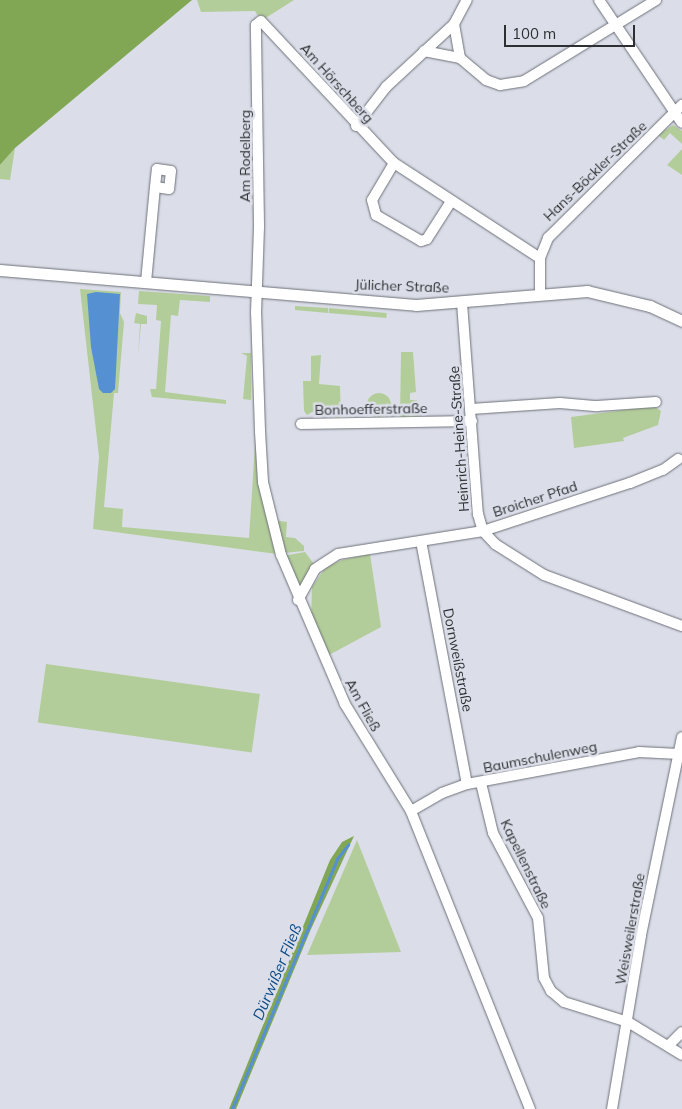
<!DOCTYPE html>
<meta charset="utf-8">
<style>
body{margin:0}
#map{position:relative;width:682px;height:1109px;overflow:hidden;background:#dbdee8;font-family:Mulish,sans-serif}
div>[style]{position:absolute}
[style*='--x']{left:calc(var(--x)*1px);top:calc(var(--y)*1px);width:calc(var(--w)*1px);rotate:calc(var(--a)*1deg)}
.green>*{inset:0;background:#b3cd9a;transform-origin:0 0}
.round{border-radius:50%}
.forest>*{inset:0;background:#81a755}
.water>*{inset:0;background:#5590d3}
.stream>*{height:2.5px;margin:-1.25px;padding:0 1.25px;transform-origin:1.25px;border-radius:1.25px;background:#5590d3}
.roads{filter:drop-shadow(0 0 1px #6d7079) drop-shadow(0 0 1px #6d7079)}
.minor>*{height:10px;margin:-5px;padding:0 5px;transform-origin:5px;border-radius:5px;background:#fff}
.tertiary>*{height:11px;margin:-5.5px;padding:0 5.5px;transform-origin:5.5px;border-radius:5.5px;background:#fff}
span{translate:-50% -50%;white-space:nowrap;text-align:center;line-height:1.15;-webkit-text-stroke:5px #dbdee8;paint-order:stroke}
.street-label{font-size:14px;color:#2e2f33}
.water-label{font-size:15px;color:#094a87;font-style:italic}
.scale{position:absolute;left:504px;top:25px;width:131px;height:22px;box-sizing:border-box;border:2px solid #2e2f33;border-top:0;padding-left:6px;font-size:15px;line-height:18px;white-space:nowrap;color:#2e2f33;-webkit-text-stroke:4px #dbdee8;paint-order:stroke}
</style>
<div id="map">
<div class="green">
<i style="clip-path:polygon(197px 0,294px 0,261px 21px,255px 11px,201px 12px)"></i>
<i style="clip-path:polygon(673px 125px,682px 131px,682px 144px,670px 133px,664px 140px,658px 135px)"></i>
<i style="clip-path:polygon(15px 148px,10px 180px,0 179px,0 165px)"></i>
<i style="clip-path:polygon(682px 149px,682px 175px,667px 165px)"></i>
<i style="clip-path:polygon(80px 289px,121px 292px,120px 313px,124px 322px,118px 393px,114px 393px,104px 507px,123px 509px,122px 527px,249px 538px,256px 429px,277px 554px,93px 529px,99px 457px)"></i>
<i style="clip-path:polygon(139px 291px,210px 296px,210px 302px,180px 300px,178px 316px,171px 315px,165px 392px,226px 400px,226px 404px,152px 397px,150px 389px,156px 389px,161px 321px,156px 320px,157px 305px,138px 304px)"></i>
<i style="clip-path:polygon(295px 306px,328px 308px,328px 313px,295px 310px)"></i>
<i style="left:329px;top:308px;width:58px;height:5px;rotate:5deg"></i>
<i style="clip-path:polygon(136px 313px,147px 316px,147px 324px,141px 324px,138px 357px,140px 324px,134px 323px)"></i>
<i style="clip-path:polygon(401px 352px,413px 352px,416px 392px,410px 393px,410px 400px,417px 400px,418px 417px,400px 417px)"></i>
<i style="clip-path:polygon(241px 353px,251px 353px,251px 400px,243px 399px,247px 356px)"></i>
<i style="clip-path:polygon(321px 355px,319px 384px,340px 386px,341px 419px,314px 411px,307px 415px,304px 411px,303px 381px,311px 381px,311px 356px)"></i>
<i class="round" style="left:367px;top:393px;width:24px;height:24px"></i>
<i style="clip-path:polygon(654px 406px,661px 411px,658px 425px,623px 438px,624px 441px,574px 448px,571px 417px)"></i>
<i style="clip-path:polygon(274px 520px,287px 522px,286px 537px,295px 538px,304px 546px,304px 551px,283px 553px)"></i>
<i style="clip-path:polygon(305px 552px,314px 564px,299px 587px,283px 556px)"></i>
<i style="clip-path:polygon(370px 554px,381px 627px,329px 655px,311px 622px,312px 587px,326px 567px,342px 560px)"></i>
<i style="left:46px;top:664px;width:216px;height:59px;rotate:8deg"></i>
<i style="clip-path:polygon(357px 840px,401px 952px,307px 955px)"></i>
</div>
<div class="forest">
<i style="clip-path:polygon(0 0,192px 0,15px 148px,0 165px)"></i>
<i style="clip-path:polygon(354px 836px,311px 929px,236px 1109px,229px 1109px,330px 860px,342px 842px)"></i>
</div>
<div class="water">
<i style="clip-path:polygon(96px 292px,120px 294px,115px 389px,111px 393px,103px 393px,99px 389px,91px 347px,87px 294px)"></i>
</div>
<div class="stream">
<i style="--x:232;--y:1109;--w:271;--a:-67.2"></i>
<i style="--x:337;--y:859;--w:18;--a:-52"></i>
</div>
<div class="roads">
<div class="minor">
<i style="--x:599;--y:0;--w:148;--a:56"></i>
<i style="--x:454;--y:24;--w:35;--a:80"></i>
<i style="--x:424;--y:51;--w:37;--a:11"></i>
<i style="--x:460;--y:58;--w:34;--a:40"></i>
<i style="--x:486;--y:80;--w:15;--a:20"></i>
<i style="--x:500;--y:85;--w:24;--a:-9"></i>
<i style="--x:524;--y:81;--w:155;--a:-31.5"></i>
<i style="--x:356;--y:126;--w:49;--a:-52.4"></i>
<i style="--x:386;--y:87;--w:93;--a:-42.8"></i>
<i style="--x:454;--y:24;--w:27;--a:-62"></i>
<i style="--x:394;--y:163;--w:43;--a:120.7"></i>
<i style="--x:372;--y:200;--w:16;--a:75"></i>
<i style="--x:376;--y:215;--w:52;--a:30"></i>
<i style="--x:421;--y:241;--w:6;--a:-18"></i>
<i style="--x:427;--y:239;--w:43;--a:-57.4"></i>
<i style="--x:157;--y:169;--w:14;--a:8"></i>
<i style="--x:171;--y:171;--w:18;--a:96"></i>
<i style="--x:169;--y:189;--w:14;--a:-172"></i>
<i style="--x:155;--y:187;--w:18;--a:-84"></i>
<i style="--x:146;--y:282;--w:95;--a:-84.6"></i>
<i style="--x:540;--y:294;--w:36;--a:-90"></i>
<i style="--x:540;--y:258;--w:22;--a:-68"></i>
<i style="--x:548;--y:238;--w:189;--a:-44.8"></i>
<i style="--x:462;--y:303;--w:212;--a:85.7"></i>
<i style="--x:478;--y:514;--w:18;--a:74"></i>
<i style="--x:483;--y:531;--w:18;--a:47"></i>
<i style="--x:495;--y:544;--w:58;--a:32.3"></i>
<i style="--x:544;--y:575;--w:147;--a:20.3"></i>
<i style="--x:471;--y:409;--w:89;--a:-3.9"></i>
<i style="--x:560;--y:403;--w:37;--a:5"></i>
<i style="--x:597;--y:406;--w:59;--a:-3.9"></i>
<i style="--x:301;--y:424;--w:171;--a:-1"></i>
<i style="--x:421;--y:541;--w:247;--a:79.3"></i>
<i style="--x:298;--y:600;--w:35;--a:-61"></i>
<i style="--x:315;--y:569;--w:27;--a:-33"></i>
<i style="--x:338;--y:554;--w:147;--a:-9"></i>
<i style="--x:483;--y:531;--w:155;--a:-18.1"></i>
<i style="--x:630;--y:483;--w:35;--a:-22"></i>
<i style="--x:663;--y:470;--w:19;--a:-36"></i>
<i style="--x:481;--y:783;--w:51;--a:76.5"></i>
<i style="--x:493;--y:833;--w:96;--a:62.1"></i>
<i style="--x:538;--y:918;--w:60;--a:84.3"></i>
<i style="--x:544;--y:978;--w:15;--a:62"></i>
<i style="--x:551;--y:991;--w:17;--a:40"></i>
<i style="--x:564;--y:1002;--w:67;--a:17.4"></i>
<i style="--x:628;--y:1022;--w:63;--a:31.4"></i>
<i style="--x:411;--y:811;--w:36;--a:-30"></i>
<i style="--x:442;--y:793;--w:27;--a:-20"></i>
<i style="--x:467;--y:784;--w:175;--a:-10.5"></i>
<i style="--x:639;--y:752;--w:40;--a:2.9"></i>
<i style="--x:669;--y:1045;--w:18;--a:-45"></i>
<i style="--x:530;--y:1109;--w:321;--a:-111.8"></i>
<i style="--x:411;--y:811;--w:126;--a:-121.7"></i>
<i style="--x:345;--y:704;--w:162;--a:-113.2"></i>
<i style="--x:281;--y:555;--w:75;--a:-103.9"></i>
<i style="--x:263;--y:482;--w:51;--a:-93.4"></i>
<i style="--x:260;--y:431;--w:118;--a:-91.9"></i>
<i style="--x:256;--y:313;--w:88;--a:-88"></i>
<i style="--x:259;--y:225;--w:200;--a:-90.9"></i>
<i style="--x:256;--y:25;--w:6;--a:-39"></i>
<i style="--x:261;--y:21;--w:195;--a:46.9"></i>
<i style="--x:394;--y:163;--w:174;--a:33.1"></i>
<i style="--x:612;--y:1109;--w:176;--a:-80.5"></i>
<i style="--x:641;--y:935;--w:202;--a:-78.3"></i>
</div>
<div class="tertiary">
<i style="--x:0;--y:270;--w:417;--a:4.8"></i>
<i style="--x:416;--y:305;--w:172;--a:-4.7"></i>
<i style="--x:587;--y:291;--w:65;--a:13.4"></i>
<i style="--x:650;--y:306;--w:35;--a:25"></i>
</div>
</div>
<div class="street-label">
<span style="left:337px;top:83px;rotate:48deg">Am Hörschberg</span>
<span style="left:245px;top:156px;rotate:-90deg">Am Rodelberg</span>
<span style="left:595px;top:171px;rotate:-44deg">Hans-Böckler-Straße</span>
<span style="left:402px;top:286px;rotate:2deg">Jülicher Straße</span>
<span style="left:371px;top:409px;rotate:-1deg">Bonhoefferstraße</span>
<span style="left:459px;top:439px;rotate:-94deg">Heinrich-Heine-Straße</span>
<span style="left:535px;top:499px;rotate:-18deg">Broicher Pfad</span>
<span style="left:458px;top:660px;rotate:79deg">Dornweißstraße</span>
<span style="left:363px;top:705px;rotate:61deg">Am Fließ</span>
<span style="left:540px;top:757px;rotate:-11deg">Baumschulenweg</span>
<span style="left:526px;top:864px;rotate:64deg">Kapellenstraße</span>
<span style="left:630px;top:929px;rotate:-80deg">Weisweilerstraße</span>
</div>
<div class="water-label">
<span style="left:277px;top:972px;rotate:-67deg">Dürwißer Fließ</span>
</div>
<div class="scale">100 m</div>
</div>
